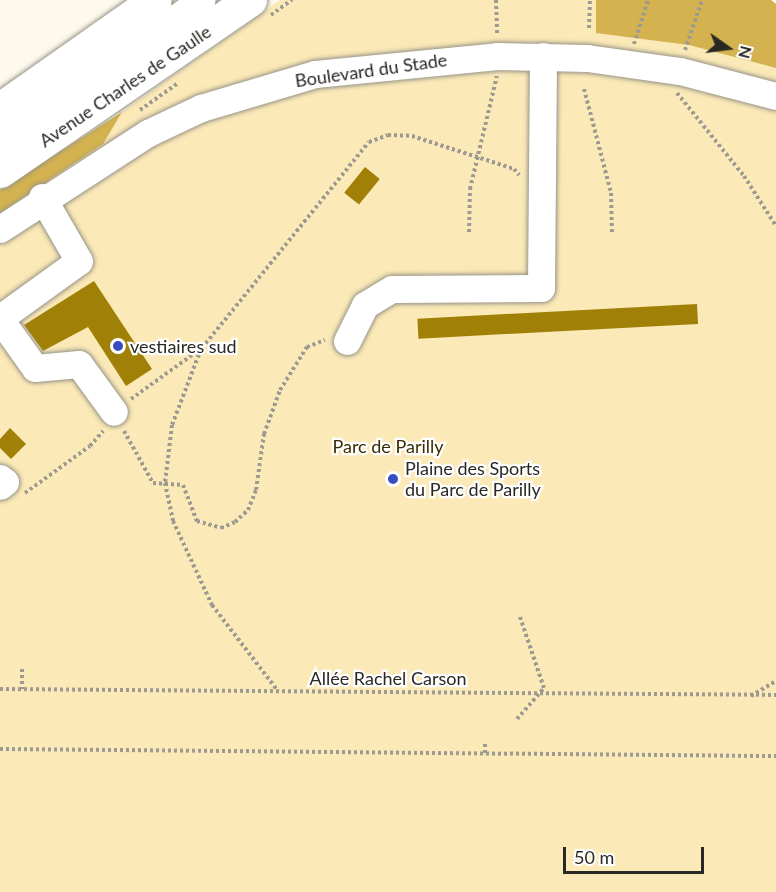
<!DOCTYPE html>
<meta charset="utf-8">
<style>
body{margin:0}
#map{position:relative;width:776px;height:892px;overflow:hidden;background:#fdf9ec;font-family:Lato,sans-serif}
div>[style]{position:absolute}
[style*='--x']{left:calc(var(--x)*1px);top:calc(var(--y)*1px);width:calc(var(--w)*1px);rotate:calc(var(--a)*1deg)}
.green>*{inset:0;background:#fbe9b7}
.forest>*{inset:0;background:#d4b24f}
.building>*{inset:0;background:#a18008;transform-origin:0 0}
.path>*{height:4px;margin-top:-2px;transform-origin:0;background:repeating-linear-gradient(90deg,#9d9a91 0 3px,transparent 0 6px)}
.roads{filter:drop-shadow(0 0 2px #979387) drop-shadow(0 0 2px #979387)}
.minor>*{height:27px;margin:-13.5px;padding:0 13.5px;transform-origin:13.5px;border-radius:13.5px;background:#fff}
.major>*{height:33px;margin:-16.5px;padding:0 16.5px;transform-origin:16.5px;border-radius:16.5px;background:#fff}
.dots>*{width:16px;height:16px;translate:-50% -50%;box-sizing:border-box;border:3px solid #fff;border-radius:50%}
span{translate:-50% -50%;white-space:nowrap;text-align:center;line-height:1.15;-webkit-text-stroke:4.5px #fff;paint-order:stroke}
.street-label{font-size:18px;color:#2a2824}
.poi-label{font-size:18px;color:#2a2824}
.left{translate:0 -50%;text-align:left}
.park-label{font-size:18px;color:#3a2d01}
.north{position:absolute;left:698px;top:18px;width:60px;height:60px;-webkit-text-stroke:4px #fff;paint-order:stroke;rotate:104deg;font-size:16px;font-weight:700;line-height:24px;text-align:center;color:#2a2824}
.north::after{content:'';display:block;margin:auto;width:21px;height:27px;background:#2a2824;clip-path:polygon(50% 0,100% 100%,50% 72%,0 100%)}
.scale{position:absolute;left:563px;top:847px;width:141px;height:27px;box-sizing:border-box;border:3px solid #2a2824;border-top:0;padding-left:8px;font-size:18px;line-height:21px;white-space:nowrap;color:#2a2824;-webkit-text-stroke:4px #fff;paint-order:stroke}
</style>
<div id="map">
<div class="green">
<i style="clip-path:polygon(280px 0,771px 0,776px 4px,776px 892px,0 892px,0 190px,122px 112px)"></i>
</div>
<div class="forest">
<i style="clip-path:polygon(596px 0,771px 0,776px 4px,776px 68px,689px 45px,596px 33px)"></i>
<i style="clip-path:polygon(122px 112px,103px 144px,0 213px,0 190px)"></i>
</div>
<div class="building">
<i style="left:365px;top:167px;width:19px;height:33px;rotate:39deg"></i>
<i style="clip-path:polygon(94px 281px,152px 369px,126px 386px,88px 327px,43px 351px,24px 325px)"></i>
<i style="left:697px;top:304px;width:20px;height:280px;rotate:87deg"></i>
<i style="clip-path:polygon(10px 428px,26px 444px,11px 459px,0 448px,0 439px)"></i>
</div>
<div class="path">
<i style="--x:496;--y:0;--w:35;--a:88"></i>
<i style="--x:271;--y:15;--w:26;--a:-36"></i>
<i style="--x:589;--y:28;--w:28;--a:-88"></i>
<i style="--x:634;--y:44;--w:46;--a:-72.3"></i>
<i style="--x:685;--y:50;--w:53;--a:-71.2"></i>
<i style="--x:584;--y:89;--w:107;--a:75.4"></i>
<i style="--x:611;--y:193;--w:40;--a:88.6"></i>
<i style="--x:677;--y:93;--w:107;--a:51.1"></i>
<i style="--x:744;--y:176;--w:59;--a:57.4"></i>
<i style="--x:140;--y:110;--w:47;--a:-35.4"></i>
<i style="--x:469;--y:232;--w:43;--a:-88.7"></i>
<i style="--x:470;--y:189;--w:116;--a:-76.6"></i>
<i style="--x:201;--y:349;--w:81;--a:110.9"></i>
<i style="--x:172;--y:425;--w:58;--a:96.9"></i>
<i style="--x:165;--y:483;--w:39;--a:78"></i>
<i style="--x:173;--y:521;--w:93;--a:65.1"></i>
<i style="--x:212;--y:605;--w:108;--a:52.5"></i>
<i style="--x:131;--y:399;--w:87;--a:-35.7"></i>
<i style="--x:202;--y:348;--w:265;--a:-51"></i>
<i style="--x:369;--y:142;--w:20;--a:-20"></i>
<i style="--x:388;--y:135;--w:24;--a:2"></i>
<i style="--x:412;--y:136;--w:107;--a:17.9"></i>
<i style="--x:514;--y:169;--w:8;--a:50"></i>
<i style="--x:124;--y:431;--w:60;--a:60.9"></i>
<i style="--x:153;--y:483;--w:30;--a:4"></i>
<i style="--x:183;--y:485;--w:39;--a:69"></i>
<i style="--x:197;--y:521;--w:25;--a:16"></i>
<i style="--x:221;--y:528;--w:15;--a:-23"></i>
<i style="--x:235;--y:522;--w:18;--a:-43"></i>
<i style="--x:248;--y:510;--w:22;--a:-68"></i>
<i style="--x:256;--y:490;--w:57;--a:-81.9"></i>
<i style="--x:264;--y:434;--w:47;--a:-70"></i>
<i style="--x:280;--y:390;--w:51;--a:-57.9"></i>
<i style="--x:307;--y:347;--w:19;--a:-21"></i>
<i style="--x:25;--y:493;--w:80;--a:-35.9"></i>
<i style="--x:90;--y:446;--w:20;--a:-49"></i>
<i style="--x:22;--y:669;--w:20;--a:90"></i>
<i style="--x:0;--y:689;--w:776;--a:0.44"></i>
<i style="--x:751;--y:696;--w:29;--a:-31"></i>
<i style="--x:517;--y:719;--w:41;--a:-48.9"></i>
<i style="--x:544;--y:688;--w:75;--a:-108.7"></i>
<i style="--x:0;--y:749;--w:776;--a:0.52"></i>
<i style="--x:485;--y:753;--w:9;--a:-90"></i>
</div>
<div class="roads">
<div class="minor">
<i style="--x:0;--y:141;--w:246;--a:-35"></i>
<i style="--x:0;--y:229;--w:176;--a:-33"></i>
<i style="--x:148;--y:133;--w:59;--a:-25.3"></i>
<i style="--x:201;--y:108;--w:119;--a:-16.6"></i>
<i style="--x:315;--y:74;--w:183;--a:-5.6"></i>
<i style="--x:497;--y:56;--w:90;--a:1.3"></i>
<i style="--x:587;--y:58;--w:94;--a:8"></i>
<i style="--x:680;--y:71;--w:99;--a:14.6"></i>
<i style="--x:0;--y:318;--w:97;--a:-35.8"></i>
<i style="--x:79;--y:261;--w:74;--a:-120"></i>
<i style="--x:0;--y:319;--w:60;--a:54.5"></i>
<i style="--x:35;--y:368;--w:44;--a:-5.2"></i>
<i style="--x:79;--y:364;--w:59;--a:53.9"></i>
<i style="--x:347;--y:341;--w:40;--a:-63.4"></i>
<i style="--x:365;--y:305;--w:31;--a:-31"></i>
<i style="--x:392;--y:289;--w:149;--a:-0.4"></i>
<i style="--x:541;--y:288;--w:232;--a:-89.5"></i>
<i style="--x:0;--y:478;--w:6;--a:39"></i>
<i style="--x:5;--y:482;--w:6;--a:141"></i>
</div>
<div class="major">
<i style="--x:0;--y:109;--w:189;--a:-35.1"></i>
<i style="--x:0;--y:171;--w:303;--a:-34.4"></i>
</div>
</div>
<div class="dots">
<i style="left:118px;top:346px;background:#384dc0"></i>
<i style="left:393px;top:479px;background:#384dc0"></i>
</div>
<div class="street-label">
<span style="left:371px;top:70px;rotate:-8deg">Boulevard du Stade</span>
<span style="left:125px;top:86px;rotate:-34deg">Avenue Charles de Gaulle</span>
<span style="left:388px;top:678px">Allée Rachel Carson</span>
</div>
<div class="poi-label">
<span class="left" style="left:130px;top:346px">vestiaires sud</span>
<span class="left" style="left:405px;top:479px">Plaine des Sports<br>du Parc de Parilly</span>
</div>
<div class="park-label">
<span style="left:388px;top:446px">Parc de Parilly</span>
</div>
<div class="north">N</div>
<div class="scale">50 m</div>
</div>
